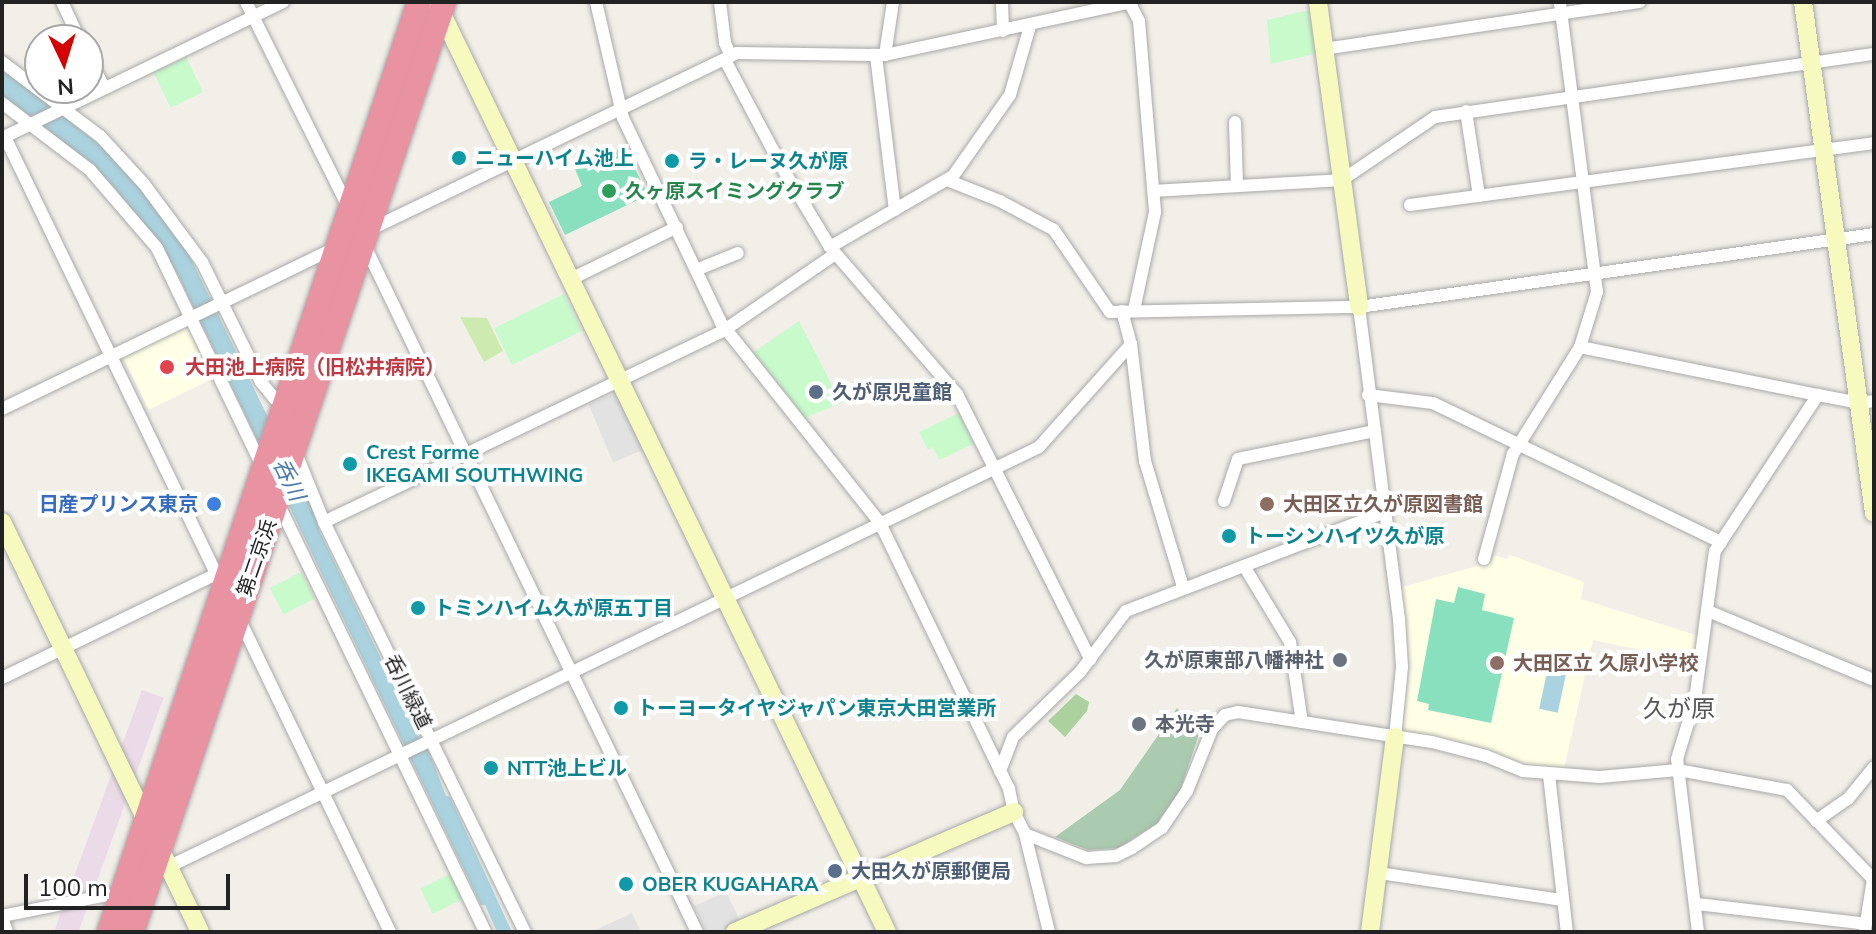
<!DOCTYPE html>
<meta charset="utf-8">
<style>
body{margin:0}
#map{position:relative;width:1876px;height:934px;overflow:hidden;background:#f2efe9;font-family:"Nunito Sans","Noto Sans JP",sans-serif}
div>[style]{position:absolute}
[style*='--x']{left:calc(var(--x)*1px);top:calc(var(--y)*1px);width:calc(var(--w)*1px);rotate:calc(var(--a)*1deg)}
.industrial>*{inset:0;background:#ebdbe8;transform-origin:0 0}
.education>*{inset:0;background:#ffffe5;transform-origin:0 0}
.grass>*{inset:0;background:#cdebb0}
.forest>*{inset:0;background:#add19e}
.cemetery>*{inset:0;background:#aacbaf}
.park>*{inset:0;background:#c8facc;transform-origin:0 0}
.pitch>*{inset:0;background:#88e0be}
.parking>*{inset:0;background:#e2e2e2;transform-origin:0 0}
.water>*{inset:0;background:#aad3df;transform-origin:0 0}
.roads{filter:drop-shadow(0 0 2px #a9a9a9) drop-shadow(0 0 2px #a9a9a9)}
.street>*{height:12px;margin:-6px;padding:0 6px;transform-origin:6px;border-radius:6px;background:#fff}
.secondary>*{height:18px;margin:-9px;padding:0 9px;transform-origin:9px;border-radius:9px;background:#f7fabf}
.highway>*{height:24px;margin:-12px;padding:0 12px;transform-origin:12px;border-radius:12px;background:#e892a2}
.dots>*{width:22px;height:22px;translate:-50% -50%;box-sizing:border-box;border:4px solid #fff;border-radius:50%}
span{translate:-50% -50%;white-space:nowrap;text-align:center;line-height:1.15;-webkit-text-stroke:8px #fff;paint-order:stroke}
.culture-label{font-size:20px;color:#0d838f;font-weight:700}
.left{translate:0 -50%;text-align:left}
.leisure-label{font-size:20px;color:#27864d;font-weight:700}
.health-label{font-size:20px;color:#be3a42;font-weight:700}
.service-label{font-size:20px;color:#4e5e75;font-weight:700}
.shop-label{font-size:20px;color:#366cbe;font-weight:700}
.right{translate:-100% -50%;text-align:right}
.education-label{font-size:20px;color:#785e54;font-weight:700}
.street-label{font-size:20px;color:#222}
.worship-label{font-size:20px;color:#5b616d;font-weight:700}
.water-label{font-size:22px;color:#4a7aab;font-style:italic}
.quarter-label{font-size:24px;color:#555}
.frame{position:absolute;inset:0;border:4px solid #222;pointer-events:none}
.north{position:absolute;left:24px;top:24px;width:80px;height:80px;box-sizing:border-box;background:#fff;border:2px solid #a7a7a7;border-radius:50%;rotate:176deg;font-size:22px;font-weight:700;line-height:32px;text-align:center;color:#222}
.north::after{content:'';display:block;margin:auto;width:28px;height:36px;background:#d40000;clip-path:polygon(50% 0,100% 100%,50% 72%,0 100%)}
.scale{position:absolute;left:24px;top:874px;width:206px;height:36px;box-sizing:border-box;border:4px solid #222;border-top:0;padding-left:10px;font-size:24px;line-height:28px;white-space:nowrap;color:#222;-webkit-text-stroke:6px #fff;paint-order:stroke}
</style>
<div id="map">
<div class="industrial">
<i style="left:142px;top:690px;width:23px;height:255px;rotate:20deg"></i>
</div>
<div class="education">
<i style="left:188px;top:326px;width:58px;height:72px;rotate:64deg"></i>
<i style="clip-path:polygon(1494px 555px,1507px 559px,1510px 555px,1584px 582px,1581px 599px,1699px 636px,1694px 661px,1593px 640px,1564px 769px,1530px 768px,1472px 745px,1403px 732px,1398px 727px,1399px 588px,1491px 562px)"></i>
</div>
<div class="grass">
<i style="clip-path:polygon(460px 317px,487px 318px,503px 351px,484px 362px)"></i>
</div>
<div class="forest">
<i style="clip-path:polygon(1076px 694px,1089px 702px,1087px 711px,1065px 737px,1048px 721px)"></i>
</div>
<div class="cemetery">
<i style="clip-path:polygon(1177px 708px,1199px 734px,1180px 791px,1157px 823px,1118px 848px,1088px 850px,1055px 837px,1120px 790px)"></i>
</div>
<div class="park">
<i style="clip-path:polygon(1309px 10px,1315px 54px,1271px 64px,1267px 20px)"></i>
<i style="left:186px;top:57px;width:39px;height:36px;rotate:64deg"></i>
<i style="left:564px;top:294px;width:41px;height:78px;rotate:64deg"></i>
<i style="clip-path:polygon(799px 321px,841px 403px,804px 418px,754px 352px)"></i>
<i style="clip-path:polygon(959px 413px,973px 444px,939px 460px,933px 447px,928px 450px,919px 432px)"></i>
<i style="left:301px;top:572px;width:30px;height:35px;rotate:63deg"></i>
<i style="left:450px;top:874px;width:28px;height:33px;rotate:64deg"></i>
</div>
<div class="pitch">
<i style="clip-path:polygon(624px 146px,648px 195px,565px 235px,549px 202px,582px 186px,575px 169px)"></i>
<i style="clip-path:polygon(1458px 587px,1485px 594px,1482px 610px,1514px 618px,1491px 723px,1428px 710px,1429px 704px,1417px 701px,1436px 599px,1454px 603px)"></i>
</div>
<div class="parking">
<i style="left:618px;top:392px;width:63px;height:32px;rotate:67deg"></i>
<i style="clip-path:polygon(726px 892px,741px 922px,718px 932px,707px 932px,694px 906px)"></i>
<i style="clip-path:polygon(632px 913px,641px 932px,591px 932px)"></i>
</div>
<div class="water">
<i style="clip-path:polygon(2px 68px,105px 149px,139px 183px,187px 251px,316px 516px,319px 530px,420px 740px,424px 739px,446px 796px,450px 797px,512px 932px,497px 932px,485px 905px,481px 905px,177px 273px,156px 239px,112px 185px,80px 156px,2px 97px)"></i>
<i style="left:1550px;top:658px;width:19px;height:52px;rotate:12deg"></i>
</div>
<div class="roads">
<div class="street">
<i style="--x:62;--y:2;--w:42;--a:64.7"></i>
<i style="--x:246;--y:2;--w:229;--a:63.5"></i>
<i style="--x:596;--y:2;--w:119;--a:76.9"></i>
<i style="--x:623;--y:118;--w:227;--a:64.4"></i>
<i style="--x:721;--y:323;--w:256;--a:51.5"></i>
<i style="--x:880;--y:523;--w:296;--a:64.1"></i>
<i style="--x:1009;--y:789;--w:24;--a:78"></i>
<i style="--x:1014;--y:812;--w:25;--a:63"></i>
<i style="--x:1025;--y:834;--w:101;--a:76.2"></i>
<i style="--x:720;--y:2;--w:41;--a:83"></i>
<i style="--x:725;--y:43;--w:14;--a:65"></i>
<i style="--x:1002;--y:2;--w:29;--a:88"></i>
<i style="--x:1129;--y:2;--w:21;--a:62"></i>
<i style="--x:1139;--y:21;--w:192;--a:85.2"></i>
<i style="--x:1155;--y:212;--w:100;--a:102.1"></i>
<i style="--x:1324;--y:49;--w:319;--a:-8.5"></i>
<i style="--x:885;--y:55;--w:54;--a:-81.4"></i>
<i style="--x:88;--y:56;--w:36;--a:63"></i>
<i style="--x:876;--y:56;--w:155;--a:83"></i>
<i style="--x:725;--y:60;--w:123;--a:62"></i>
<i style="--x:783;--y:169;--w:91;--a:58.9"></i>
<i style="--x:830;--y:247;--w:194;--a:49.2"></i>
<i style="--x:957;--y:394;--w:297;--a:63.3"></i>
<i style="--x:2;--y:62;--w:123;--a:37.1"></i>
<i style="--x:100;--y:136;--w:65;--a:47.5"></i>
<i style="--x:144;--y:184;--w:97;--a:53.4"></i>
<i style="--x:202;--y:262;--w:134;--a:63.8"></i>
<i style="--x:261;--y:382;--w:22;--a:51"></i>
<i style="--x:275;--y:399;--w:11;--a:22"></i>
<i style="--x:2;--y:103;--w:111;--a:37.3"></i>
<i style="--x:90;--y:170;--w:103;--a:49.3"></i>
<i style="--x:157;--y:248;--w:242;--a:64.3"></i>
<i style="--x:1466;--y:111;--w:86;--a:81.3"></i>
<i style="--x:1235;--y:122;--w:64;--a:88.2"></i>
<i style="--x:5;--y:137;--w:485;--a:64.2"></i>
<i style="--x:2;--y:138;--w:312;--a:-25.8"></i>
<i style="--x:947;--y:180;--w:57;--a:21.6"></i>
<i style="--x:1000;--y:201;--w:61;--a:28.2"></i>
<i style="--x:1054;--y:230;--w:99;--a:55.7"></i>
<i style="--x:1110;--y:312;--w:249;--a:-1.2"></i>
<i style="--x:1359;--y:307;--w:520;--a:-8.07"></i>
<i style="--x:1154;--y:191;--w:188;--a:-3.3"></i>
<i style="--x:1342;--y:180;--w:112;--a:-34.1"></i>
<i style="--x:1435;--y:117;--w:443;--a:-8.2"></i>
<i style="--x:1410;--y:205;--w:468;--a:-7.6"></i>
<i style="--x:369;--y:230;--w:408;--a:-25.7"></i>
<i style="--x:737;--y:53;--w:148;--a:0.8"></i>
<i style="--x:885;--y:55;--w:253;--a:-12.1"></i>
<i style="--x:365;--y:246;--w:762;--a:64.17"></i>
<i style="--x:830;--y:247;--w:142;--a:-30"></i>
<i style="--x:953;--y:176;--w:99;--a:-54.9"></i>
<i style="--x:1010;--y:95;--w:72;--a:-73.8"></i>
<i style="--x:696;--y:270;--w:45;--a:-22"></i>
<i style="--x:571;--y:279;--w:118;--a:-26.1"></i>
<i style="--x:1359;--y:307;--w:315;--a:82.7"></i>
<i style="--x:1399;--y:619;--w:48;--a:86.4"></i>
<i style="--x:1402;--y:667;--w:70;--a:95.7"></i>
<i style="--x:1122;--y:311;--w:34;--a:75"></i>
<i style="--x:1131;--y:344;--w:118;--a:83.2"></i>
<i style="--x:1145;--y:461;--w:132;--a:73.2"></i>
<i style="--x:1580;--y:347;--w:243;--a:11.4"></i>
<i style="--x:1818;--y:395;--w:43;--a:10.8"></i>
<i style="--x:1860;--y:403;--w:14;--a:-8"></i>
<i style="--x:1368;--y:395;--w:65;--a:7"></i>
<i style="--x:1433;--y:403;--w:320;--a:25.8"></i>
<i style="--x:2;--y:409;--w:370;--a:-25.8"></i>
<i style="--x:296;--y:453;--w:74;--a:67.9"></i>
<i style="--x:324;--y:522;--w:457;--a:63.9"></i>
<i style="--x:1224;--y:501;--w:44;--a:-71.6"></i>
<i style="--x:1238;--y:459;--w:140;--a:-11.6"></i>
<i style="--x:278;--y:503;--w:476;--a:64.2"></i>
<i style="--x:324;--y:522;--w:446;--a:-25.6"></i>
<i style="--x:726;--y:329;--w:132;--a:-34.5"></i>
<i style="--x:1484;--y:559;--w:109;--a:-74.6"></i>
<i style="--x:1513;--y:454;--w:126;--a:-57.9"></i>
<i style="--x:1580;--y:347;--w:58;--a:-72.8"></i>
<i style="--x:1597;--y:292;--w:292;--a:-97.3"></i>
<i style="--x:1244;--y:566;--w:89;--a:58.8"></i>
<i style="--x:1290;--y:642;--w:81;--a:81.5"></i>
<i style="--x:1708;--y:611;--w:180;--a:22.6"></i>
<i style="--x:239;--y:618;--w:348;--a:64.3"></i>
<i style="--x:2;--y:678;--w:238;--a:-25.9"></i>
<i style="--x:216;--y:574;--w:8;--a:23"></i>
<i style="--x:1000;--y:771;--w:36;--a:-69"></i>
<i style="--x:1013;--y:737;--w:93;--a:-44.1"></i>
<i style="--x:1080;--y:672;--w:76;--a:-53"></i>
<i style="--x:1126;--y:611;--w:275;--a:-20.9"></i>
<i style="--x:1549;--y:775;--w:158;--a:83.5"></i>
<i style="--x:1816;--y:821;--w:39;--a:-35"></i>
<i style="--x:1848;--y:799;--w:41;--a:-50.9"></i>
<i style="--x:1025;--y:834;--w:66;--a:21.5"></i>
<i style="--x:1086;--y:858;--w:30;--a:-4"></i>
<i style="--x:1116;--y:856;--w:18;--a:-27"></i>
<i style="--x:1132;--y:848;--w:36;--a:-34"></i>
<i style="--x:1162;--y:828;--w:45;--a:-56"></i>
<i style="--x:1187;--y:791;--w:67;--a:-68"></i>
<i style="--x:1212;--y:729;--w:19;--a:-47"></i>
<i style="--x:1225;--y:715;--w:13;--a:-13"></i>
<i style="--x:1238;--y:712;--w:196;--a:8.8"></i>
<i style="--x:1432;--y:742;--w:56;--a:14.5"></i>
<i style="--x:1486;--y:756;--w:40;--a:22"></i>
<i style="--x:1523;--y:771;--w:77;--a:4.5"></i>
<i style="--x:1600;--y:777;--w:78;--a:-5.1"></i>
<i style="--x:1678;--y:770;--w:111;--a:10.4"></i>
<i style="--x:1787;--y:790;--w:125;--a:46"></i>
<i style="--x:168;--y:867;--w:967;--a:-25.74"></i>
<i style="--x:1039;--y:447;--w:138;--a:-48.2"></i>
<i style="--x:1379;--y:873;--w:185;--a:8.4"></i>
<i style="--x:1697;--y:904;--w:170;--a:6.7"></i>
<i style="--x:2;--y:916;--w:107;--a:-11.3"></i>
<i style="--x:107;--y:895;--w:14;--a:21"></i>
<i style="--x:2;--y:918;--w:15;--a:70"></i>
<i style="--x:1865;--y:929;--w:51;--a:-80.9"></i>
<i style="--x:1698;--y:932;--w:174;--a:-96.9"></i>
<i style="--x:1677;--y:759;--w:62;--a:-73"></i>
<i style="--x:1695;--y:700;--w:150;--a:-82.4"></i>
<i style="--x:1715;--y:551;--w:187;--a:-56.6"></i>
</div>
<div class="secondary">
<i style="--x:1318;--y:2;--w:308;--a:82.3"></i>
<i style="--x:1803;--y:2;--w:516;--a:82.09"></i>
<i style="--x:438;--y:6;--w:1029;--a:64.13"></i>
<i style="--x:2;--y:522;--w:455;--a:64.2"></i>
<i style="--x:735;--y:932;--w:304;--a:-23.3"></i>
<i style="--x:1370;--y:932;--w:197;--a:-82.7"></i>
</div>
<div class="highway">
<i style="--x:109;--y:932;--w:980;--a:-71.57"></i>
<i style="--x:132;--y:932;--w:981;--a:-71.45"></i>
</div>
</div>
<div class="dots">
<i style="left:459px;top:158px;background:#0f9aa8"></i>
<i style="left:672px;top:161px;background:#0f9aa8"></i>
<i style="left:609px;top:191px;background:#2e9e5b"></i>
<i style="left:167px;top:367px;background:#e0444e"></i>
<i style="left:816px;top:392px;background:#5c6f8a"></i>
<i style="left:350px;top:464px;background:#0f9aa8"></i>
<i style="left:214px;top:504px;background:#3f7fe0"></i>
<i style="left:1267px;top:504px;background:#8d6e63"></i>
<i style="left:1229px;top:536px;background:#0f9aa8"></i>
<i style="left:418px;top:608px;background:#0f9aa8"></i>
<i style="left:1340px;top:660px;background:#6b7280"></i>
<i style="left:1497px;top:663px;background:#8d6e63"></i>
<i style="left:621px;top:708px;background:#0f9aa8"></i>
<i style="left:1139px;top:724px;background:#6b7280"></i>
<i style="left:491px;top:768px;background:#0f9aa8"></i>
<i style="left:835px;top:871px;background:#5c6f8a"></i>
<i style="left:626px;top:884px;background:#0f9aa8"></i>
</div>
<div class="culture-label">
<span class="left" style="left:475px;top:158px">ニューハイム池上</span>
<span class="left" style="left:688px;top:161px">ラ・レーヌ久が原</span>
<span class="left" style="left:366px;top:464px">Crest Forme<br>IKEGAMI SOUTHWING</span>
<span class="left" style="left:1245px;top:536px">トーシンハイツ久が原</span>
<span class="left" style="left:434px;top:608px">トミンハイム久が原五丁目</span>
<span class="left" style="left:637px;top:708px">トーヨータイヤジャパン東京大田営業所</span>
<span class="left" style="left:507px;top:768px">NTT池上ビル</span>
<span class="left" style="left:642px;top:884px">OBER KUGAHARA</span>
</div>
<div class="leisure-label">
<span class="left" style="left:625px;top:191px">久ヶ原スイミングクラブ</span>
</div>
<div class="health-label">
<span class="left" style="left:185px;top:367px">大田池上病院（旧松井病院）</span>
</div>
<div class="service-label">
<span class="left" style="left:832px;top:392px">久が原児童館</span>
<span class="left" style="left:851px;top:871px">大田久が原郵便局</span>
</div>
<div class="shop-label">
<span class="right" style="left:198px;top:504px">日産プリンス東京</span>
</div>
<div class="education-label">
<span class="left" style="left:1283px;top:504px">大田区立久が原図書館</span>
<span class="left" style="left:1513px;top:663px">大田区立 久原小学校</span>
</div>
<div class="street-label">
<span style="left:257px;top:558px;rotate:-71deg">第二京浜</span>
<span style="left:408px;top:692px;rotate:64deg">呑川緑道</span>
</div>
<div class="worship-label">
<span class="right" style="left:1324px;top:660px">久が原東部八幡神社</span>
<span class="left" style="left:1155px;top:724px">本光寺</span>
</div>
<div class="water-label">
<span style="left:288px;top:480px;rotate:64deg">呑川</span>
</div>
<div class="quarter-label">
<span style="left:1679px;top:710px">久が原</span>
</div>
<div class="frame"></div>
<div class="north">N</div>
<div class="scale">100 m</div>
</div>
